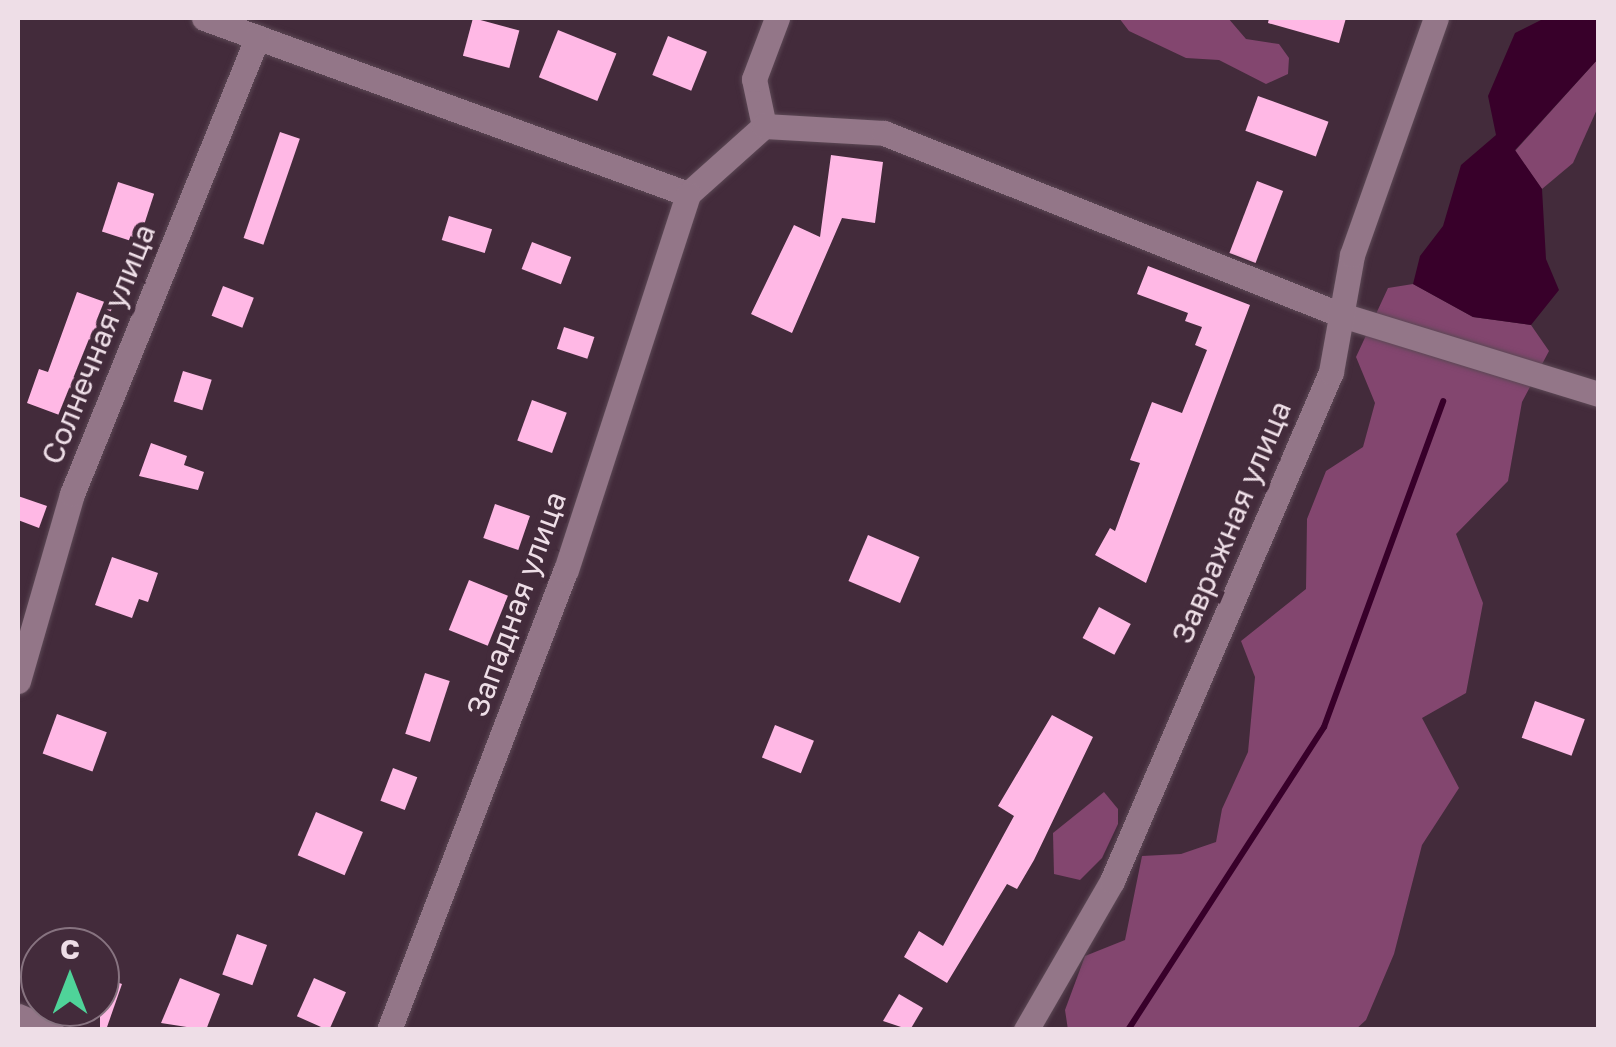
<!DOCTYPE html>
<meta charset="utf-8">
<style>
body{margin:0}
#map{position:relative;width:1616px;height:1047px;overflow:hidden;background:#432b3b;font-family:"Golos Text",sans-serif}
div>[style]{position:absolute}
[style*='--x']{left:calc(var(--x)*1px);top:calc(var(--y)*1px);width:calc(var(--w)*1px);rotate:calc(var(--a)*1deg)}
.forest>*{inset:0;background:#83466f}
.water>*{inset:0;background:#38002a}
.stream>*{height:6px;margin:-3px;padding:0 3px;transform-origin:3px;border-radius:3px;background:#38002a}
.building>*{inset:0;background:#ffb8e5;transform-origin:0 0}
.roads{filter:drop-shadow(0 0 2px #5c4855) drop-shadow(0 0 2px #5c4855)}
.minor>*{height:25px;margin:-12.5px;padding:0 12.5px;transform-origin:12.5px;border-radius:12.5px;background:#937688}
span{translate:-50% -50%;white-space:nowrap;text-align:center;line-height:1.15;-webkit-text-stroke:10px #432b3b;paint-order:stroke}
.street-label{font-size:30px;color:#eedee7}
.frame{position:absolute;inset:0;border:20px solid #eedee7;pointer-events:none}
.north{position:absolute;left:20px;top:927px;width:100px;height:100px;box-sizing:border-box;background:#432b3b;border:2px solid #877380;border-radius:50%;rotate:0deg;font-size:28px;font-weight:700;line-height:40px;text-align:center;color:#eedee7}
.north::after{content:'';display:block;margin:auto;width:35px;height:45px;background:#4fd399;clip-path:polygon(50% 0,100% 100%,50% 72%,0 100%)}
</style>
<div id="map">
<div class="forest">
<i style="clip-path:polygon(1119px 18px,1228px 18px,1246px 39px,1279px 44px,1289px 58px,1288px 74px,1266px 84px,1219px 60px,1186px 58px,1129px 31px)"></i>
<i style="clip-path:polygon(1598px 59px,1598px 107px,1573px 163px,1542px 189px,1515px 151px)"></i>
<i style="clip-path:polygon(1413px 284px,1473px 317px,1531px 325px,1549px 351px,1522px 402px,1508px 481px,1456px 534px,1483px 603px,1466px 693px,1422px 718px,1459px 788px,1422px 845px,1394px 954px,1366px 1020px,1355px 1030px,1068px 1030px,1065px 1010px,1085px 956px,1125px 940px,1142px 856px,1181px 854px,1216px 842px,1222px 809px,1248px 752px,1255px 677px,1241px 641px,1306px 589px,1307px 519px,1326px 471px,1363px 447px,1375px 403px,1356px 357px,1388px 288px)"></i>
<i style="clip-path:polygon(1104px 792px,1118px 809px,1118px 824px,1102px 858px,1080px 880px,1054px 874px,1053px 833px)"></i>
</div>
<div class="water">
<i style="clip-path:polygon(1545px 18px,1598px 18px,1598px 59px,1515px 150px,1542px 189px,1546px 259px,1559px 290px,1531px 325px,1473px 317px,1413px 284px,1420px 256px,1443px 226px,1461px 165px,1496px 135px,1488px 96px,1515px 33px)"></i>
</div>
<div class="stream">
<i style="--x:1128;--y:1030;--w:361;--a:-57.1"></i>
<i style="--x:1324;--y:727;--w:347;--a:-69.9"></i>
</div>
<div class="building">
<i style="left:473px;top:18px;width:48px;height:39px;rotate:15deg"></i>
<i style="clip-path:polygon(1269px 18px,1346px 18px,1339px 43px,1268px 23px)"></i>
<i style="left:558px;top:30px;width:63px;height:51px;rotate:22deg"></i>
<i style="left:668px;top:36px;width:42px;height:42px;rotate:22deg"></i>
<i style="left:1258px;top:96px;width:75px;height:37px;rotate:20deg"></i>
<i style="left:280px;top:132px;width:21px;height:112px;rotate:19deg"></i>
<i style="clip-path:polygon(831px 155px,883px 162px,875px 223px,842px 218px,792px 333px,751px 314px,794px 225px,820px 237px)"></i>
<i style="left:1257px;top:181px;width:28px;height:77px;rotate:21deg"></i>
<i style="left:118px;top:182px;width:38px;height:52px;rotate:18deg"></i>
<i style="left:449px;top:216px;width:45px;height:25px;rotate:17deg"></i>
<i style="left:532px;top:242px;width:42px;height:29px;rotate:21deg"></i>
<i style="clip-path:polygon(1148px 266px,1250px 305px,1146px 583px,1095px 555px,1110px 528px,1115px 531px,1140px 463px,1130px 460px,1152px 402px,1182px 413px,1207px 350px,1195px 345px,1202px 327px,1185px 321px,1188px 313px,1137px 294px)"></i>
<i style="left:223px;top:286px;width:33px;height:32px;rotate:21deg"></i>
<i style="clip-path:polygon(77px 292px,113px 305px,96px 354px,86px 351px,62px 416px,27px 403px,39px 369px,48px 372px)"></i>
<i style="left:564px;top:327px;width:32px;height:23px;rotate:18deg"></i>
<i style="left:183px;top:371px;width:30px;height:32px;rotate:17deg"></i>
<i style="left:532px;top:400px;width:37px;height:43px;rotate:20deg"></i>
<i style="clip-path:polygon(151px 443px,187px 456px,184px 465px,204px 472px,198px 490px,139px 476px)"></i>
<i style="clip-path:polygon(18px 496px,47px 506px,39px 528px,18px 520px)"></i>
<i style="left:495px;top:504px;width:37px;height:36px;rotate:19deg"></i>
<i style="left:868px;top:535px;width:56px;height:50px;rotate:23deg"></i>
<i style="clip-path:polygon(112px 557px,158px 573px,148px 602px,139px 599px,132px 618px,95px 605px)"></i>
<i style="left:469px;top:580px;width:42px;height:54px;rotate:22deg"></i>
<i style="left:1099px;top:607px;width:36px;height:35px;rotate:28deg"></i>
<i style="left:425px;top:673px;width:26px;height:64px;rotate:18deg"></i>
<i style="left:1535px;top:701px;width:53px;height:39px;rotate:20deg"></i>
<i style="left:57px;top:714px;width:53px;height:42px;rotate:20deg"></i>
<i style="clip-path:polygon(1052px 715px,1093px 737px,1034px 860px,1017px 889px,1007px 884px,947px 983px,904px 957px,919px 931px,943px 946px,1014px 816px,998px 806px)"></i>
<i style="left:775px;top:725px;width:42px;height:35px;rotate:22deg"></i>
<i style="left:393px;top:768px;width:26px;height:35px;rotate:21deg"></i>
<i style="left:316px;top:812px;width:51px;height:47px;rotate:23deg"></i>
<i style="left:237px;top:934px;width:32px;height:43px;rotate:20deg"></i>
<i style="clip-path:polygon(100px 976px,122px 984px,106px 1030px,100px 1030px)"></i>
<i style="clip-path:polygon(180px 978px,220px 994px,206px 1030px,161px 1023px)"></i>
<i style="left:314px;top:978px;width:35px;height:42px;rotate:24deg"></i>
<i style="clip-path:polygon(899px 994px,923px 1008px,910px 1030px,883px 1021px)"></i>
</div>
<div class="roads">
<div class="minor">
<i style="--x:204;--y:18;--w:515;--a:19.98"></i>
<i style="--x:764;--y:126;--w:48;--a:-102"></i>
<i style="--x:754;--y:79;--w:65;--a:-69.3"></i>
<i style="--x:688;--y:194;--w:102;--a:-41.8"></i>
<i style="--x:764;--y:126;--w:120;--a:3.3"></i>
<i style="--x:884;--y:133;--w:496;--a:21.7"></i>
<i style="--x:1345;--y:316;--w:265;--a:17.1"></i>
<i style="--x:18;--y:681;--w:195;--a:-73.9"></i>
<i style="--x:72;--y:494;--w:493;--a:-67.9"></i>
<i style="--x:18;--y:1016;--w:36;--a:23"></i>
<i style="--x:389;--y:1030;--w:493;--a:-69"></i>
<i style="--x:566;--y:570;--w:395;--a:-72"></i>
<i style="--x:1026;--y:1030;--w:172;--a:-60"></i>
<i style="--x:1112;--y:881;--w:554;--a:-66.72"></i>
<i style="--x:1331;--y:372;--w:119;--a:-79.8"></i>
<i style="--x:1352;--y:255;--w:251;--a:-70.5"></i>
</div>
</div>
<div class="street-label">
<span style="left:98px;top:344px;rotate:-68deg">Солнечная улица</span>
<span style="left:1231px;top:522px;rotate:-67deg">Завражная улица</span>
<span style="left:516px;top:604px;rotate:-70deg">Западная улица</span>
</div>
<div class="frame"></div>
<div class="north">С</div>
</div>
